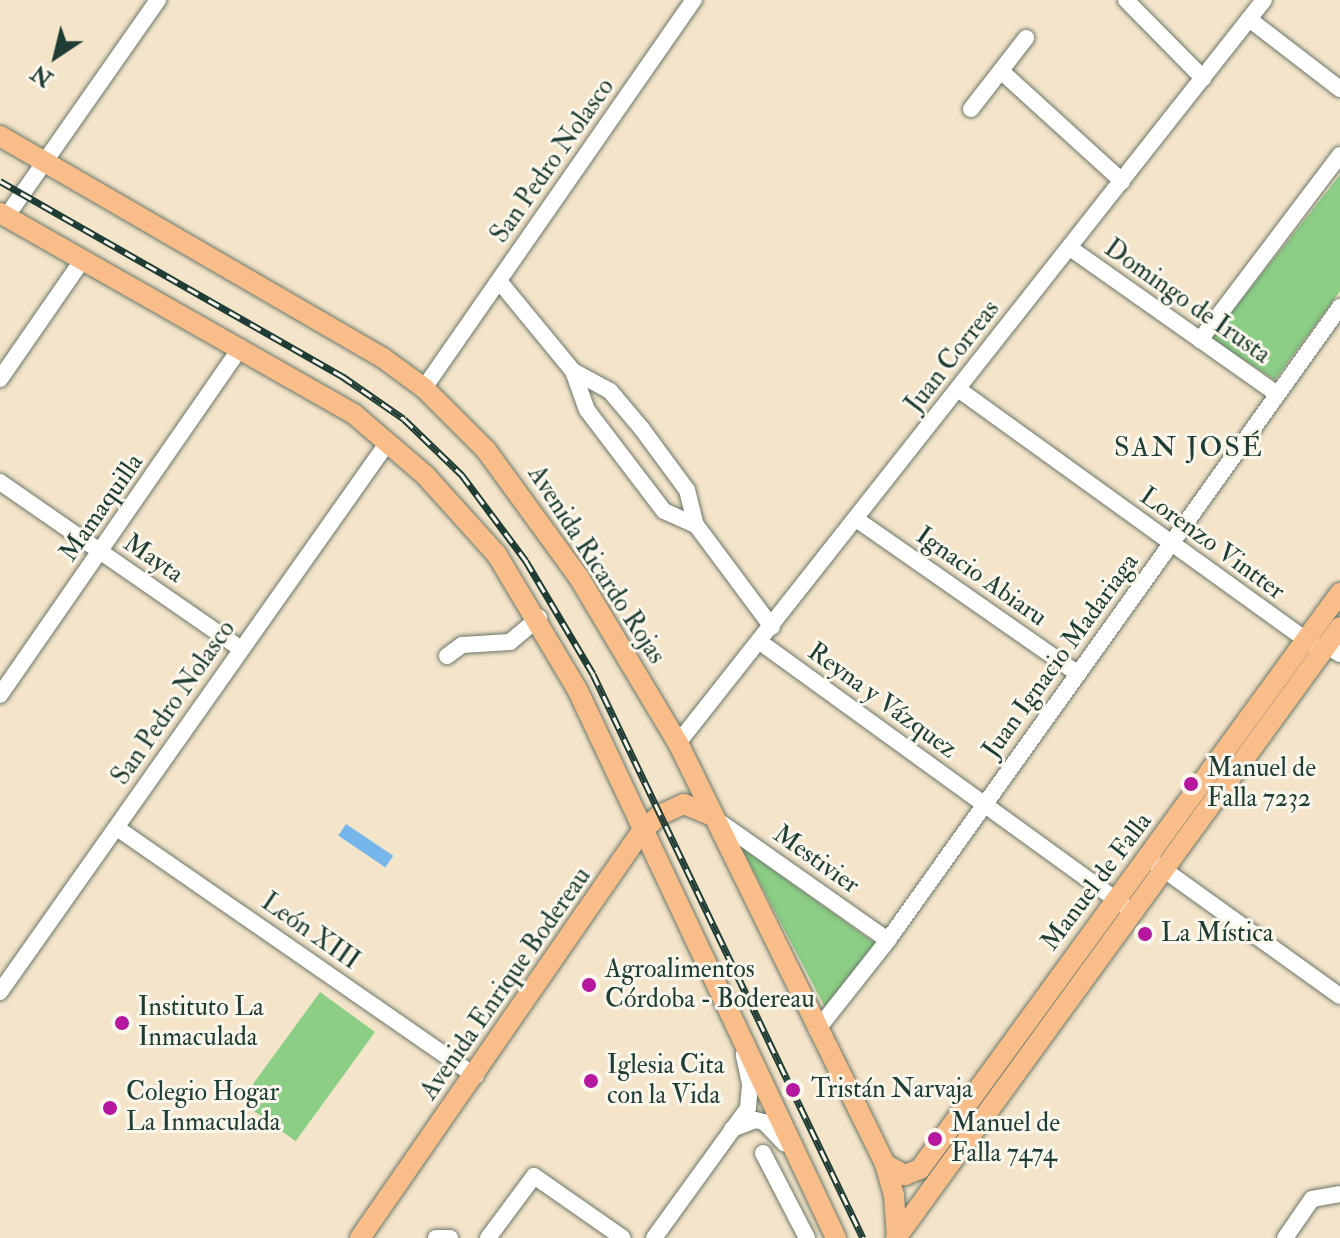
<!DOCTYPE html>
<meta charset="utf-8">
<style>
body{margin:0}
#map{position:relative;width:1340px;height:1238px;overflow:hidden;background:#f4e4ca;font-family:"IM FELL Double Pica",serif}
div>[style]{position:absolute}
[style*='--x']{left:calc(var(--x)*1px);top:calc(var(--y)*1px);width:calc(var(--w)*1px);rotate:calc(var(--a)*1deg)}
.green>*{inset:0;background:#8cce86;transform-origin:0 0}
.water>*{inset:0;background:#76b7eb;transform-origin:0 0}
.roads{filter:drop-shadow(0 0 2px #6a7768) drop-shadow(0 0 2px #6a7768)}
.minor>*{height:16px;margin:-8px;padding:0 8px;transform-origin:8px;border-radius:8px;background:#fff}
.major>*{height:20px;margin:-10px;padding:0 10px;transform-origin:10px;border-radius:10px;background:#f8bd89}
.rail>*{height:7px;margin-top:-3.5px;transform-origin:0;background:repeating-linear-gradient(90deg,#fbf7ec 0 12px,#1f3d34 0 24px);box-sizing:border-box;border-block:2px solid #1f3d34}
.dots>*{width:22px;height:22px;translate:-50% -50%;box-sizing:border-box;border:4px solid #fbf7ec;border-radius:50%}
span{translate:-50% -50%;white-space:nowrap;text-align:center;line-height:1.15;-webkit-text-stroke:6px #fbf7ec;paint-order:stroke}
.street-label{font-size:26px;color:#1f3d34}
.poi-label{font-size:26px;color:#1f3d34}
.left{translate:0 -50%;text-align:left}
.neighbourhood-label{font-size:28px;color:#1f3d34;letter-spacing:2px}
.north{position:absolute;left:16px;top:16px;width:80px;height:80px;-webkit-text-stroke:6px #fbf7ec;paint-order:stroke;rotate:215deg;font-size:22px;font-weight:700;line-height:32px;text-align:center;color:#1f3d34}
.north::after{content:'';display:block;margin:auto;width:28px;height:36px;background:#1f3d34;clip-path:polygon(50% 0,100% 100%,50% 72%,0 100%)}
</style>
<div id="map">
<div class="green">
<i style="clip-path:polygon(1340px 175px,1340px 291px,1275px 380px,1211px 338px)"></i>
<i style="clip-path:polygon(741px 847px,876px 944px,827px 1011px)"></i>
<i style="left:320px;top:992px;width:68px;height:135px;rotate:36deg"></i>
</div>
<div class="water">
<i style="left:346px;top:824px;width:57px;height:14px;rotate:34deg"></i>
</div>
<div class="roads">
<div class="minor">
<i style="--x:1126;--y:0;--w:110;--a:45.4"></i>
<i style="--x:1249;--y:19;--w:115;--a:37.6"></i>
<i style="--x:1001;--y:71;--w:164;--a:42.3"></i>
<i style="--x:971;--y:109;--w:90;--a:-52.2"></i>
<i style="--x:6;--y:217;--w:265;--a:-55"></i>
<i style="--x:1070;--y:248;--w:253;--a:35.2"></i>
<i style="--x:499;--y:281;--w:117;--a:50.6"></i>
<i style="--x:573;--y:371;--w:41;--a:70.3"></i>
<i style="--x:587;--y:410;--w:127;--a:52.7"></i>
<i style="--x:664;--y:511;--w:35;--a:24"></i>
<i style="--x:1200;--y:340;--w:232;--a:-52.9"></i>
<i style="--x:573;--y:371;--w:42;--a:28.4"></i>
<i style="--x:610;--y:391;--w:50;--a:49.9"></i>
<i style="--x:642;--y:429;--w:76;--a:53.6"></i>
<i style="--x:687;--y:490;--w:36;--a:76"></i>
<i style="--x:696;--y:525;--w:127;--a:53.3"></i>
<i style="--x:0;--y:379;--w:146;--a:-55.3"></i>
<i style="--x:424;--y:388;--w:473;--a:-55.2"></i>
<i style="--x:958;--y:389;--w:439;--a:35.8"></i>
<i style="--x:0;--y:482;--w:292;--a:34.7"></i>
<i style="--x:856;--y:519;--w:271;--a:34.9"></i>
<i style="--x:760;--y:642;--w:450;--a:35.9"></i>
<i style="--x:1327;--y:646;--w:15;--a:32"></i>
<i style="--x:447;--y:656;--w:19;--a:-36"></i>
<i style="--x:462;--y:645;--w:48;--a:-3.6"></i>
<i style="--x:510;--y:642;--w:38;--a:-40"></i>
<i style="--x:0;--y:695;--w:423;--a:-55.3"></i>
<i style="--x:678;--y:743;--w:946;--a:-51.74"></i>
<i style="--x:717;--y:820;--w:209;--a:35.1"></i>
<i style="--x:117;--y:828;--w:436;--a:34.7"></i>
<i style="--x:1156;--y:864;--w:226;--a:35.7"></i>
<i style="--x:0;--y:992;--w:673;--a:-54.8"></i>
<i style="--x:817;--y:1030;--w:115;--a:-51.7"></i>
<i style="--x:888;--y:940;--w:778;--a:-54.47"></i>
<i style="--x:732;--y:1129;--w:25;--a:-21"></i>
<i style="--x:755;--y:1120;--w:9;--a:13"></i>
<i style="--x:764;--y:1122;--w:30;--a:46"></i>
<i style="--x:763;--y:1153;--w:96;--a:62.6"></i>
<i style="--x:436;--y:1238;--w:14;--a:0"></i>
<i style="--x:488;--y:1238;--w:77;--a:-53.4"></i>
<i style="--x:534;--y:1176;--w:108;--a:34.9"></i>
<i style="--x:654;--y:1238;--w:160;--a:-54.1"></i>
<i style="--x:748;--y:1108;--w:24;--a:-85"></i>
<i style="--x:750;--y:1084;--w:30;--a:-102"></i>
<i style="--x:1285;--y:1238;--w:47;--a:-55.3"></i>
<i style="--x:1312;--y:1199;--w:28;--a:-10"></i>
</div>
<div class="major">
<i style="--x:0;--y:136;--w:443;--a:30.1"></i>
<i style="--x:383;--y:358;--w:51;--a:36.2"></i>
<i style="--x:424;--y:388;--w:88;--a:45"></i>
<i style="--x:486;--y:450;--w:156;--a:53.9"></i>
<i style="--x:578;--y:576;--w:195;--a:59.1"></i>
<i style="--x:678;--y:743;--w:469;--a:63.8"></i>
<i style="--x:885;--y:1164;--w:33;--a:74"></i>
<i style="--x:894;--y:1196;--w:42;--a:85.9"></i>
<i style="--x:0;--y:213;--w:408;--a:29.6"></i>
<i style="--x:355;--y:415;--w:92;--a:40.6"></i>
<i style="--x:425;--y:475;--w:108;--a:48"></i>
<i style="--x:497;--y:555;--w:156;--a:59.2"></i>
<i style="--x:577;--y:689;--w:607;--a:64.74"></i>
<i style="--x:885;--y:1164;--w:23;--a:29"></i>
<i style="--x:905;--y:1175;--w:16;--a:-22"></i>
<i style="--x:920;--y:1169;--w:713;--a:-53.9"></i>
<i style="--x:360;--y:1238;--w:495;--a:-55.3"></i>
<i style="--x:642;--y:831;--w:24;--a:-42"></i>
<i style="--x:660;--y:815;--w:26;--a:-25"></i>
<i style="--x:684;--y:804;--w:33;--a:23"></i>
<i style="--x:896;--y:1238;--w:755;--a:-53.99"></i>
</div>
</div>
<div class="rail">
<i style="--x:0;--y:181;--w:394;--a:29.7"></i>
<i style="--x:342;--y:376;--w:75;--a:34.7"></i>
<i style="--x:404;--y:419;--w:81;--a:44"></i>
<i style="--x:462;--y:475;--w:107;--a:53.3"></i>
<i style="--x:526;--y:561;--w:131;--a:59.3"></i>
<i style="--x:593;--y:674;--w:625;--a:64.42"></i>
</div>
<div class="dots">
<i style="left:1191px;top:784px;background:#b5179e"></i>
<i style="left:1145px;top:934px;background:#b5179e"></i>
<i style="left:589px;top:985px;background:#b5179e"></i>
<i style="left:122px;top:1023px;background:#b5179e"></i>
<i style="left:591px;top:1081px;background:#b5179e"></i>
<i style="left:793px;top:1090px;background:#b5179e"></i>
<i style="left:110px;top:1108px;background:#b5179e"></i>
<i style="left:935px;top:1139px;background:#b5179e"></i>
</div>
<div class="street-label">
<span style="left:553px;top:161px;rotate:-55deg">San Pedro Nolasco</span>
<span style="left:1187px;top:302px;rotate:35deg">Domingo de Irusta</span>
<span style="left:953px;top:357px;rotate:-52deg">Juan Correas</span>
<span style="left:102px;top:508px;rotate:-55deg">Mamaquilla</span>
<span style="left:1212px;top:544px;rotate:36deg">Lorenzo Vintter</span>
<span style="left:153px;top:559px;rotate:34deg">Mayta</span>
<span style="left:596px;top:565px;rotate:57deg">Avenida Ricardo Rojas</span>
<span style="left:981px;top:577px;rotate:35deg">Ignacio Abiaru</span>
<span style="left:1061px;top:656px;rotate:-54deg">Juan Ignacio Madariaga</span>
<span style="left:882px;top:701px;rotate:36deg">Reyna y Vázquez</span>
<span style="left:174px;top:703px;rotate:-55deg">San Pedro Nolasco</span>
<span style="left:816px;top:860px;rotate:35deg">Mestivier</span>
<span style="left:1097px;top:882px;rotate:-53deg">Manuel de Falla</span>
<span style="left:310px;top:932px;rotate:35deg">León XIII</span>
<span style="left:506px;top:984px;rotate:-55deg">Avenida Enrique Bodereau</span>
</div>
<div class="poi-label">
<span class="left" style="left:1207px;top:784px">Manuel de<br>Falla 7232</span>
<span class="left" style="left:1161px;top:934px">La Mística</span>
<span class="left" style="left:605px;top:985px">Agroalimentos<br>Córdoba - Bodereau</span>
<span class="left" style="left:138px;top:1023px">Instituto La<br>Inmaculada</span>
<span class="left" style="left:607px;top:1081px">Iglesia Cita<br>con la Vida</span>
<span class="left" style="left:811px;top:1090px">Tristán Narvaja</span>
<span class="left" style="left:126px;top:1108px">Colegio Hogar<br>La Inmaculada</span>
<span class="left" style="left:951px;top:1139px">Manuel de<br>Falla 7474</span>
</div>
<div class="neighbourhood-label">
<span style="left:1189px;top:448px">SAN JOSÉ</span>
</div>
<div class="north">N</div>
</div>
